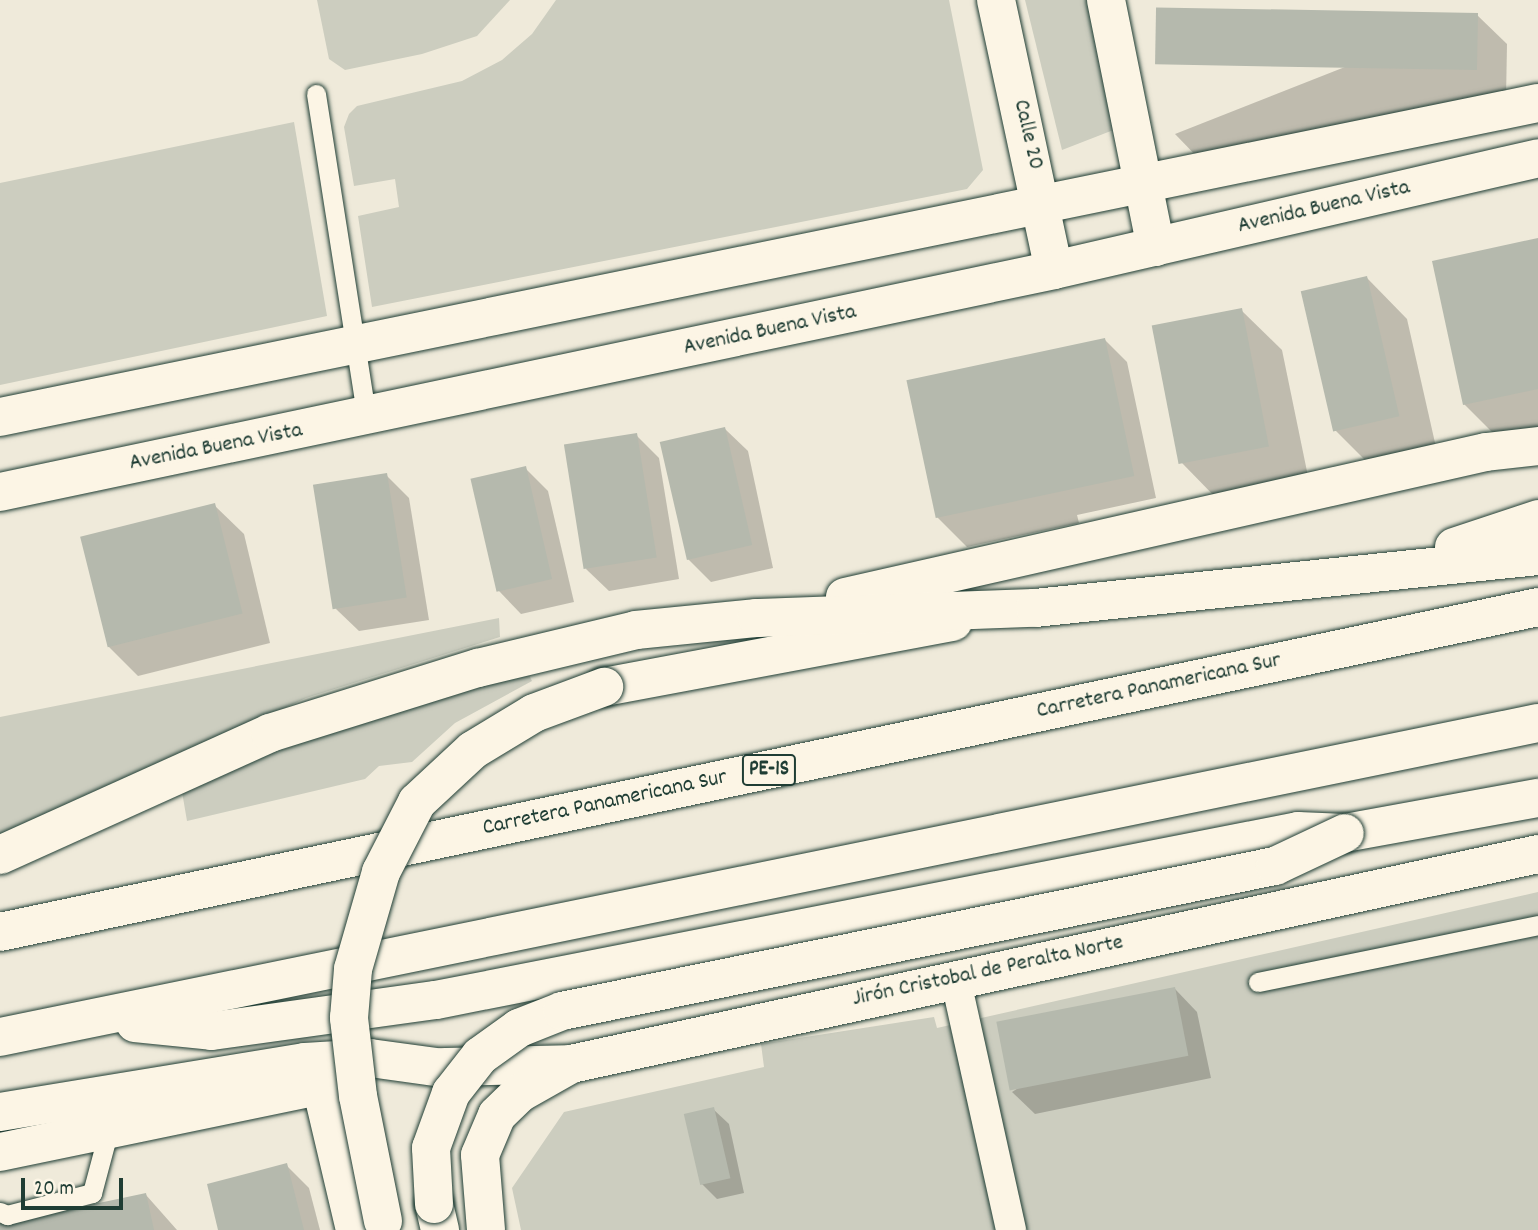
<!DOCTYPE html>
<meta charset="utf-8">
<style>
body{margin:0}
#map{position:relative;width:1538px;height:1230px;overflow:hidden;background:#efeada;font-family:Dekko,sans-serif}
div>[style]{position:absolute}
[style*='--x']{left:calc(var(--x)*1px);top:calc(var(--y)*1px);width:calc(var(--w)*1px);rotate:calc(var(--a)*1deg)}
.green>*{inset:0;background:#cccdbf}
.shadow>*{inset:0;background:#0003}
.building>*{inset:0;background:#b5b9ad;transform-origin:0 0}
.roads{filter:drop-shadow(0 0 2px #1f3d34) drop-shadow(0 0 2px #1f3d34)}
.service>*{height:19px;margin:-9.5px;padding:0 9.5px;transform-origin:9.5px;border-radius:9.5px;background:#fcf5e5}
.pedestrian>*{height:30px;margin:-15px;padding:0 15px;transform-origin:15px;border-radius:15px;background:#fcf5e5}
.tertiary>*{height:38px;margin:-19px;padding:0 19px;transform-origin:19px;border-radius:19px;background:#fcf5e5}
.secondary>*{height:38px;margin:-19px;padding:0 19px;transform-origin:19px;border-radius:19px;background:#fcf5e5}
.primary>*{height:38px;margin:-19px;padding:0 19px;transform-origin:19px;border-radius:19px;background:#fcf5e5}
.motorway>*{height:38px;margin:-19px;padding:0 19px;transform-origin:19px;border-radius:19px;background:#fcf5e5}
.bridges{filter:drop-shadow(0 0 2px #1f3d34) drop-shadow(0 0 2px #1f3d34)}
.primary-bridge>*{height:38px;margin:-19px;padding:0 19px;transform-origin:19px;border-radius:19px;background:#fcf5e5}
span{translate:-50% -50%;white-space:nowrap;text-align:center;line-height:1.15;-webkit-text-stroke:6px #fcf5e5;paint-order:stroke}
.shield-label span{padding:2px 5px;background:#fcf5e5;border:2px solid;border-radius:5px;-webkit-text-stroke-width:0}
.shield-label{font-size:21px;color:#1f3d34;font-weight:700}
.street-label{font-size:23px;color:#1f3d34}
.scale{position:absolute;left:21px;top:1178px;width:102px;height:32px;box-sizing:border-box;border:4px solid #1f3d34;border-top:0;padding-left:9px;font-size:21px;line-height:24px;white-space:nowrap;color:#1f3d34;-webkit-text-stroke:5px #fcf5e5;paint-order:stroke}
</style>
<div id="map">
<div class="green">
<i style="clip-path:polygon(317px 0,510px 0,477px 36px,422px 54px,345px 70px,329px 59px)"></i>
<i style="clip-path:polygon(556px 0,949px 0,983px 170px,967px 189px,372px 307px,358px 216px,399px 207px,395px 179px,354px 186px,344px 127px,349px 114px,357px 106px,462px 81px,502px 60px,532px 34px)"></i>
<i style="clip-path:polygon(1025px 0,1091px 0,1116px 129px,1062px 150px)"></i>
<i style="clip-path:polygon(294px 122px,327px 316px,0 385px,0 183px)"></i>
<i style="clip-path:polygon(499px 618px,500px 637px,306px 698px,0 839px,0 717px)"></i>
<i style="clip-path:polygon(528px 673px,532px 681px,455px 723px,412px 762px,379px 766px,365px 779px,187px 821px,181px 786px,353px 724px)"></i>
<i style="clip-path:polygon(1538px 892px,1538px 1230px,521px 1230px,512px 1188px,564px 1112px,764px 1067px,761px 1044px,934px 1017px,937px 1028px)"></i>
</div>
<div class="shadow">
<i style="clip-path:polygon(1477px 15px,1507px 44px,1506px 99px,1204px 164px,1175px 134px)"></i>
<i style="clip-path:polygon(1538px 240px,1538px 438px,1505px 445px,1464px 404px)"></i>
<i style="clip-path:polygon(1367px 278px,1407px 319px,1438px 456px,1375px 470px,1335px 430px)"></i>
<i style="clip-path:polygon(1241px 310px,1282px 350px,1310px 486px,1222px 504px,1182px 463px)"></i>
<i style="clip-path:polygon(1105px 340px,1127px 362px,1156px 498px,1077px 515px,1079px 523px,967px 547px,937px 517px)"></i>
<i style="clip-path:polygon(725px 429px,748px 451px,773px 568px,711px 582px,688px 559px)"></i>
<i style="clip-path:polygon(636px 435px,659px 458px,679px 579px,609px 591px,586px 569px)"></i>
<i style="clip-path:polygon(525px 468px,548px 491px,574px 602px,521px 614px,499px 591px)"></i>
<i style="clip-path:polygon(386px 475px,409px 498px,429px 620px,359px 631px,336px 609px)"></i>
<i style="clip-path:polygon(214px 505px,244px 534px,270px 643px,138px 676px,108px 646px)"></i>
<i style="clip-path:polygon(1175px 989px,1197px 1012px,1211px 1078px,1035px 1114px,1012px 1092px)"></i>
<i style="clip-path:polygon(713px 1109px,729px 1124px,744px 1193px,717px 1199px,701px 1183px)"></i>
<i style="clip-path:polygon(286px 1165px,309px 1188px,320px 1230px,220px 1230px)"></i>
<i style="clip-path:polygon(146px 1195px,177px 1230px,0 1230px,0 1216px,6px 1224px)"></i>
</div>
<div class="building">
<i style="left:1478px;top:13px;width:57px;height:322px;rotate:91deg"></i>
<i style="clip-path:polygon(1538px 238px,1538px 389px,1463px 405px,1432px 261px)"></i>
<i style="left:1367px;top:276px;width:144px;height:68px;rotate:77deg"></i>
<i style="left:1242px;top:308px;width:141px;height:92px;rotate:79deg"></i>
<i style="left:1105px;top:338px;width:141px;height:203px;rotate:78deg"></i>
<i style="left:725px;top:427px;width:121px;height:67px;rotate:77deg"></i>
<i style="left:637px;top:433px;width:126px;height:74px;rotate:81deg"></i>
<i style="left:526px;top:466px;width:116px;height:57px;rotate:77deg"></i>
<i style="left:387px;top:473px;width:126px;height:75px;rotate:81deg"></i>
<i style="left:215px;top:503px;width:114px;height:139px;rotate:76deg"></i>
<i style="left:1175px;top:987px;width:70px;height:182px;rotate:79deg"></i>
<i style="left:714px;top:1107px;width:73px;height:31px;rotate:77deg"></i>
<i style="clip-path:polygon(287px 1163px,304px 1230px,218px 1230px,207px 1184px)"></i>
<i style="clip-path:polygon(146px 1193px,154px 1230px,0 1230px,0 1224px)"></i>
</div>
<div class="roads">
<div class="service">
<i style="--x:316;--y:94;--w:328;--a:81.1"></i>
<i style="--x:1258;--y:982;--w:286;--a:-11.5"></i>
<i style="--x:0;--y:1212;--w:8;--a:23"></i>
<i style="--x:7;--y:1215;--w:88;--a:-14.5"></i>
<i style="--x:92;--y:1193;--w:66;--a:-75.1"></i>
</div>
<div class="pedestrian">
<i style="--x:955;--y:977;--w:259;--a:77.5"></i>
</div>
<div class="tertiary">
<i style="--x:443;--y:1067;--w:128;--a:-1.3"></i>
<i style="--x:571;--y:1064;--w:990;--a:-12.25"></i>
<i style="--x:0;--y:1152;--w:359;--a:-11.7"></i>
</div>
<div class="secondary">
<i style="--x:996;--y:0;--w:276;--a:77.9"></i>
<i style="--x:1106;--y:0;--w:252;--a:78.6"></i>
<i style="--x:0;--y:417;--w:1570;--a:-11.54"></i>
<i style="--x:0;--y:492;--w:1077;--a:-11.89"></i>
<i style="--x:1054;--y:270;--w:497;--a:-13"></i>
</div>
<div class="primary">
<i style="--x:604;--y:687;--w:355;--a:-10.6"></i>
<i style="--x:1345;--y:833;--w:196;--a:-10.3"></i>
<i style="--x:321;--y:1086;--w:148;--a:76.7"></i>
<i style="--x:434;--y:1204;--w:27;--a:77"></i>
<i style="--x:486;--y:1230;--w:75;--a:-94.6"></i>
<i style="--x:480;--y:1155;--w:43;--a:-67"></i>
<i style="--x:497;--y:1115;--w:32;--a:-44"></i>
<i style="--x:520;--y:1093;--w:59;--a:-29.6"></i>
</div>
<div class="motorway">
<i style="--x:1454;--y:547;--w:89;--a:-18.4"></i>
<i style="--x:845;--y:597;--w:657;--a:-12.75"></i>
<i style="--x:1486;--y:452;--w:52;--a:-6.6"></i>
<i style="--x:0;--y:855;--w:296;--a:-24.3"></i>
<i style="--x:270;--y:733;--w:218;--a:-17.4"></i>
<i style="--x:478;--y:668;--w:163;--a:-13.5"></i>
<i style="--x:636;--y:630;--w:122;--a:-5.7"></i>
<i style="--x:757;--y:618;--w:278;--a:-2.1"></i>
<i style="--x:1035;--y:608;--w:506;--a:-5.9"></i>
<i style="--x:0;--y:932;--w:1572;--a:-11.93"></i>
<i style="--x:135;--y:1023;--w:77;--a:5.9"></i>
<i style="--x:212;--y:1031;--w:226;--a:-7.9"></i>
<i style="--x:436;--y:1000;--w:878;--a:-11.09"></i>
<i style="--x:1298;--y:831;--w:47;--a:2.4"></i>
<i style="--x:0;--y:1037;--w:1570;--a:-11.54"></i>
<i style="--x:0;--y:1112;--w:309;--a:-9.3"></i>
<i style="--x:305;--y:1062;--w:65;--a:-3.5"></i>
<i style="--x:370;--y:1058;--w:67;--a:7.8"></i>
</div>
</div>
<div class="bridges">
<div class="primary-bridge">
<i style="--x:434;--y:1204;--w:56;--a:-93.1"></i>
<i style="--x:431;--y:1148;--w:59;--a:-70"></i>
<i style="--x:451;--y:1093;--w:47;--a:-51.9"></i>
<i style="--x:480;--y:1056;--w:48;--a:-35.7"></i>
<i style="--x:519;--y:1028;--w:46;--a:-21.6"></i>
<i style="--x:562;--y:1011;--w:728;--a:-11.5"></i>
<i style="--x:1275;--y:866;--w:77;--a:-25.2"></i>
<i style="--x:383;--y:1221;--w:127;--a:-101.3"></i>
<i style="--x:358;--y:1096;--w:79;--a:-96.6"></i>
<i style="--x:349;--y:1018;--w:49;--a:-85.3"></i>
<i style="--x:353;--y:969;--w:101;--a:-73.9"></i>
<i style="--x:381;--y:872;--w:79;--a:-62.8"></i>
<i style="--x:417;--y:802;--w:76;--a:-42.9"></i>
<i style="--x:473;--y:750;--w:71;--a:-31.2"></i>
<i style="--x:534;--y:713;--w:75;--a:-20.4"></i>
</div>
</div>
<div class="shield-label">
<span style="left:769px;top:770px">PE-1S</span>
</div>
<div class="street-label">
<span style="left:1027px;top:135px;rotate:77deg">Calle 20</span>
<span style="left:1324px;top:208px;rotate:-13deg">Avenida Buena Vista</span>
<span style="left:770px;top:331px;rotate:-12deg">Avenida Buena Vista</span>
<span style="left:216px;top:448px;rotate:-11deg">Avenida Buena Vista</span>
<span style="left:1159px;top:687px;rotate:-12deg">Carretera Panamericana Sur</span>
<span style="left:605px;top:804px;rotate:-12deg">Carretera Panamericana Sur</span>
<span style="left:988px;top:972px;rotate:-12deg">Jirón Cristobal de Peralta Norte</span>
</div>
<div class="scale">20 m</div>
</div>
